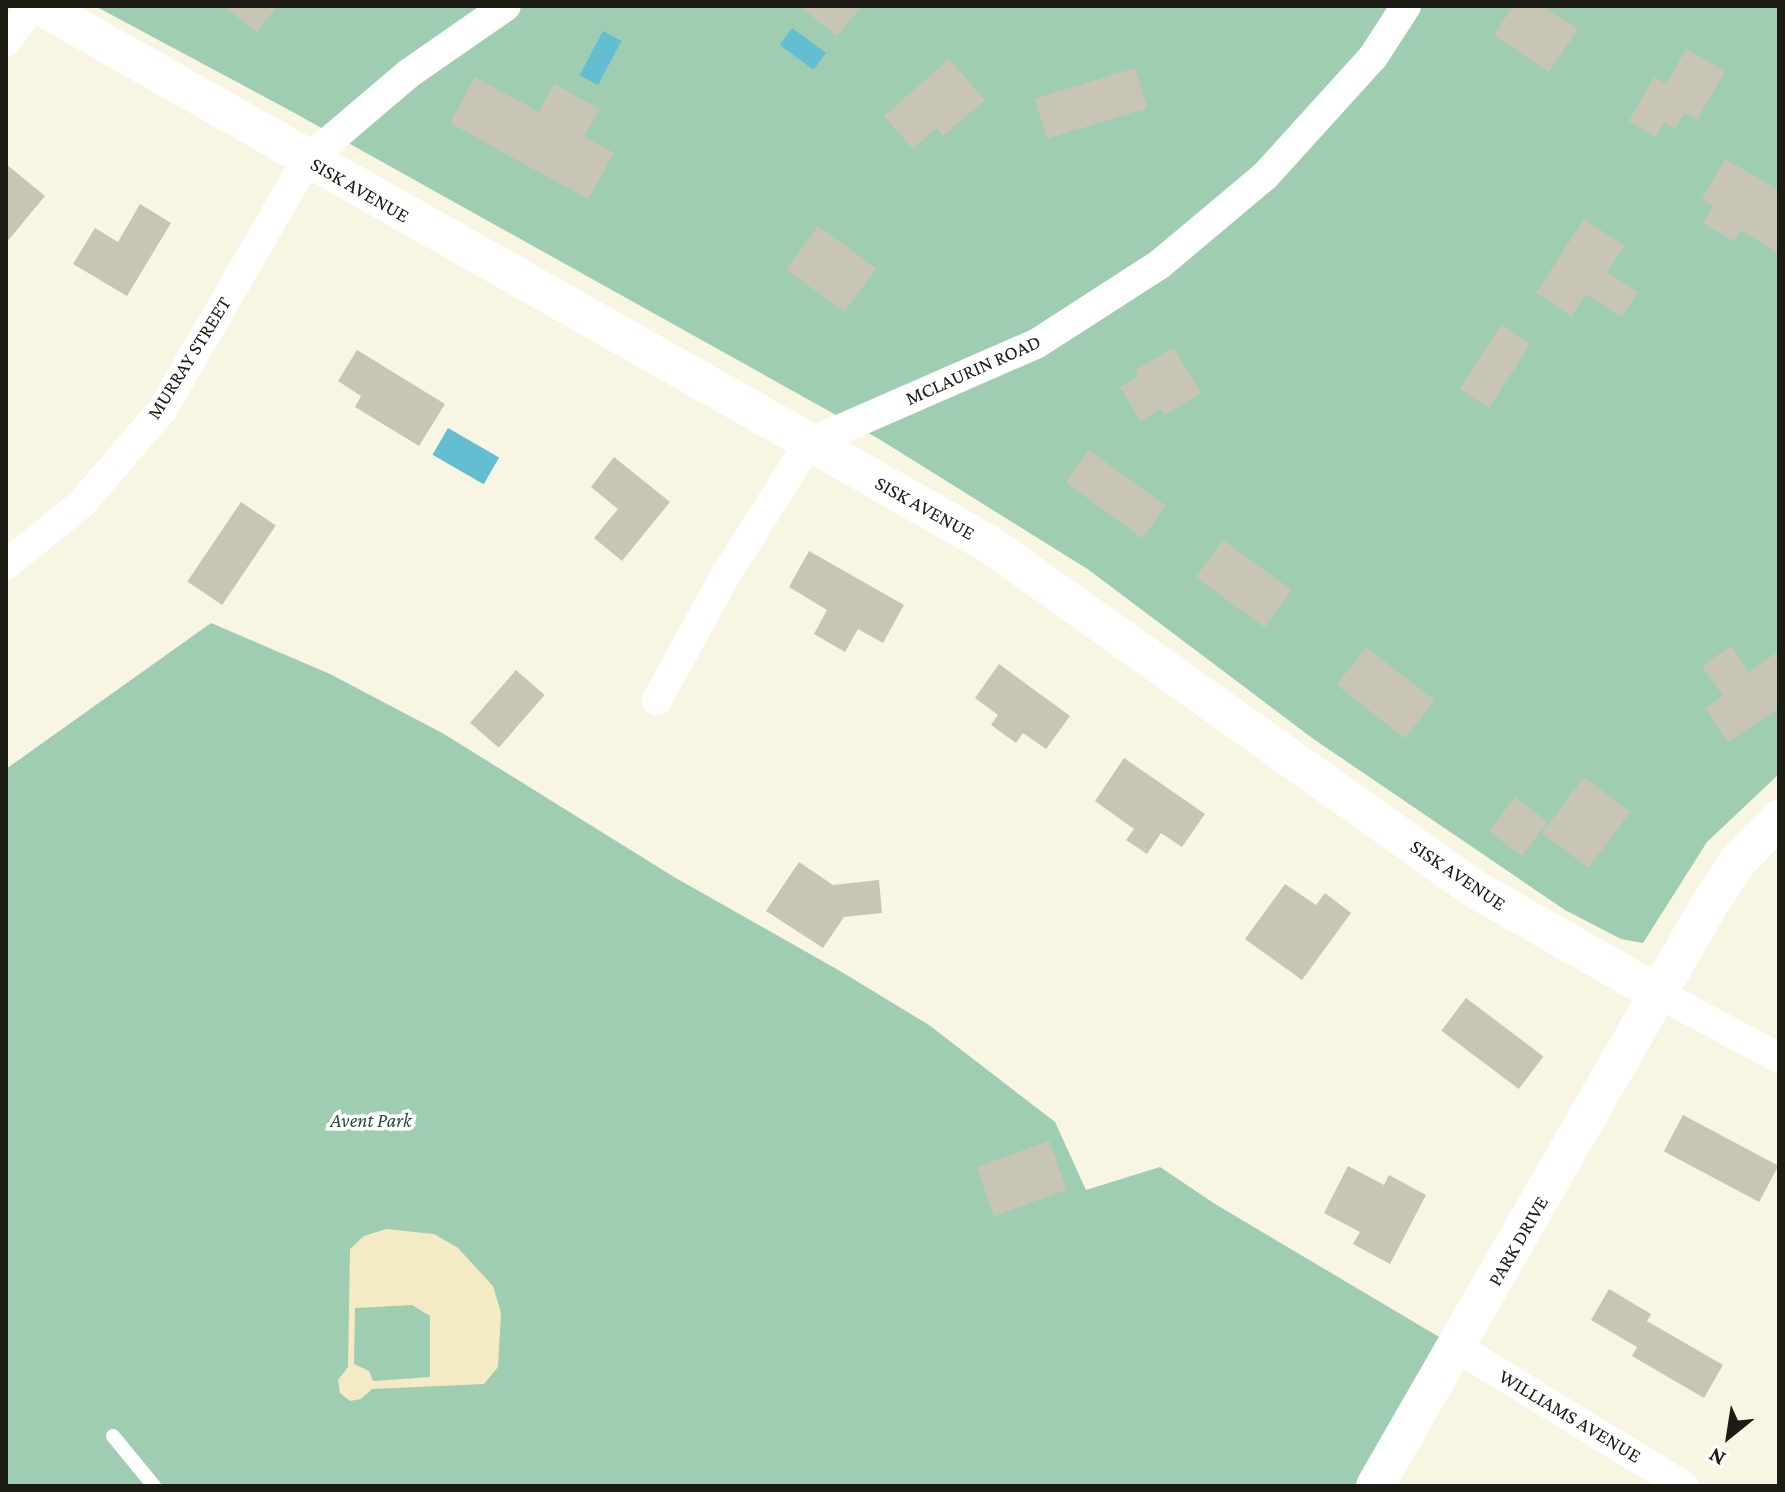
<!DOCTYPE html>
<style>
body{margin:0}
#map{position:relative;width:1785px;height:1492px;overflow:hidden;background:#f8f5e2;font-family:"Crimson Pro",serif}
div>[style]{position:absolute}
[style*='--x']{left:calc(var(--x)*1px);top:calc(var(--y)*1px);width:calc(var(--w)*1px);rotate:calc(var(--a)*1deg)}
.green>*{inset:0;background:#9ecdb1}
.sand>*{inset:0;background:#f4ebc5}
.water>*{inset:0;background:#64bed1;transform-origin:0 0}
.building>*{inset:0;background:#c9c5b4;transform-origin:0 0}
.service>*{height:14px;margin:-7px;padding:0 7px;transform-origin:7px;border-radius:7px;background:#fff}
.minor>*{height:30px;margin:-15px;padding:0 15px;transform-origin:15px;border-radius:15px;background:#fff}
.tertiary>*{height:38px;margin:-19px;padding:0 19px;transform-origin:19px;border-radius:19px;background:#fff}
span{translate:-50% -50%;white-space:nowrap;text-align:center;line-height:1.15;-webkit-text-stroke:7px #fff;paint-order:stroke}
.street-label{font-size:20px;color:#1c1b14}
.park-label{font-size:20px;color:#1f5339;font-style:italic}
.frame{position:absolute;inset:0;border:8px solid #1c1b14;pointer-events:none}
.north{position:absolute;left:1689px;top:1396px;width:80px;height:80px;-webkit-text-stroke:6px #fff;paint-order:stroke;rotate:210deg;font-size:22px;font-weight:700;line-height:32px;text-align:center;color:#1c1b14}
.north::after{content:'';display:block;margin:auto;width:28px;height:36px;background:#1c1b14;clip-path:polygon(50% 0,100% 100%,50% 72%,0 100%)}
</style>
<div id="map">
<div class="green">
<i style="clip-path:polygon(95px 6px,1779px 6px,1779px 774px,1707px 842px,1643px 943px,1621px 939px,1565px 910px,1312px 738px,1089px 570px,879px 439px,291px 111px)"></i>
<i style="clip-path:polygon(211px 623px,330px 674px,444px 734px,674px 877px,840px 971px,929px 1025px,1055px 1122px,1086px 1190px,1160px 1167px,1215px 1204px,1456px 1347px,1370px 1486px,6px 1486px,6px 769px)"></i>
</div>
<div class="sand">
<i style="clip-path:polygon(evenodd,386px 1229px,434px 1234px,458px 1248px,493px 1286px,501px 1313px,498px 1367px,484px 1384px,372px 1389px,361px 1399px,350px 1401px,340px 1393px,338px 1380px,348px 1367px,350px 1249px,364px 1236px,386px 1229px,412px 1305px,430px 1316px,430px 1377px,373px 1381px,369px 1371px,354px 1364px,355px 1308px,412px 1305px)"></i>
</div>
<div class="water">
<i style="left:792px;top:28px;width:42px;height:21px;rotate:36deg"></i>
<i style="left:603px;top:31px;width:21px;height:50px;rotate:28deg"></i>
<i style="left:448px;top:428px;width:59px;height:31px;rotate:30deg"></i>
</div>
<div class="building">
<i style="clip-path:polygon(223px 6px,277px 6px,257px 32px)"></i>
<i style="clip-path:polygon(799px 6px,862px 6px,837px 36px)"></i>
<i style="clip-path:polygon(1513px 6px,1542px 6px,1578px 29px,1549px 72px,1494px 35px)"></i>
<i style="clip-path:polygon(1686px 49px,1725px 71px,1697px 120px,1684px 113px,1675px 129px,1664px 122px,1655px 137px,1629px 121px,1654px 77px,1666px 84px)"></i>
<i style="clip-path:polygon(949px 59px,985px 100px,943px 136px,936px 128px,913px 149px,884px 116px)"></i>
<i style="left:1135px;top:68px;width:42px;height:105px;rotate:73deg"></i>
<i style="clip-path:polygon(475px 77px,539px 112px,554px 84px,599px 109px,584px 136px,614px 153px,588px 199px,450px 123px)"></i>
<i style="clip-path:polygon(1725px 159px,1779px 190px,1779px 253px,1740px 230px,1734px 241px,1703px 223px,1713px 206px,1702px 199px)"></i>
<i style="clip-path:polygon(6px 164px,45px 196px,6px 243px)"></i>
<i style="clip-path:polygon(140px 204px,171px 223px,127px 296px,73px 264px,95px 228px,118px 242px)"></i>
<i style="clip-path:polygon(1584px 219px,1625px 246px,1607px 272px,1638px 292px,1622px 317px,1586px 294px,1572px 316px,1536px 293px)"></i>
<i style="left:818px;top:226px;width:72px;height:54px;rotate:36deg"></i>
<i style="left:1501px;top:325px;width:35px;height:76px;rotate:33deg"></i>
<i style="clip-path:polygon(1174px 348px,1201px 393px,1165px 415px,1161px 409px,1140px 421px,1120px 387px,1139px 376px,1135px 370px)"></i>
<i style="clip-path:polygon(357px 350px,445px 404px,419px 446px,355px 407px,361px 396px,338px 381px)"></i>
<i style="left:1089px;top:450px;width:95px;height:40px;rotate:36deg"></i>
<i style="clip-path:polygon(614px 457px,670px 502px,622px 561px,594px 538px,618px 509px,591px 487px)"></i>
<i style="left:241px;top:502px;width:42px;height:96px;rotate:34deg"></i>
<i style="left:1223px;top:540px;width:85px;height:46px;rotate:36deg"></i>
<i style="clip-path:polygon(809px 551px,904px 605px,883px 643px,858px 629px,845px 652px,814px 634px,827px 610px,789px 587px)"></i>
<i style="clip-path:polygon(1731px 646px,1748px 672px,1779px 651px,1779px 708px,1728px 742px,1705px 708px,1723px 696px,1702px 666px)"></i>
<i style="left:1366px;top:647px;width:87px;height:48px;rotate:38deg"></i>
<i style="clip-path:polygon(999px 664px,1070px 716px,1046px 749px,1023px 733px,1016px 743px,991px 725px,998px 715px,975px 698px)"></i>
<i style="left:516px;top:670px;width:38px;height:70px;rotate:41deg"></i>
<i style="clip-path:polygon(1124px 758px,1205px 814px,1182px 847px,1161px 833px,1147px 854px,1126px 840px,1134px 829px,1095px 801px)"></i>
<i style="left:1584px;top:777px;width:58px;height:70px;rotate:37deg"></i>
<i style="left:1515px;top:797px;width:41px;height:43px;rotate:37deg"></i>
<i style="clip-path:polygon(799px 862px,833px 885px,879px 880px,882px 913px,844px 917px,823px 948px,766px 911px)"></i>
<i style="clip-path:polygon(1285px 884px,1316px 905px,1325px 893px,1351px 913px,1302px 980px,1245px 939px)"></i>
<i style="left:1466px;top:998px;width:97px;height:41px;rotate:37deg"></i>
<i style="left:1683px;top:1115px;width:108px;height:41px;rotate:28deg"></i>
<i style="left:1049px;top:1141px;width:52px;height:77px;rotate:70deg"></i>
<i style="clip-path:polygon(1348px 1166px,1384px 1185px,1389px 1175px,1426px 1195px,1390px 1264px,1353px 1244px,1360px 1232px,1324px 1213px)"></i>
<i style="clip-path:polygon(1609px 1289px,1651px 1314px,1647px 1321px,1723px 1365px,1704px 1398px,1632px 1356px,1637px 1347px,1591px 1320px)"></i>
</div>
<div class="service">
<i style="--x:113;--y:1436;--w:65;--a:50.6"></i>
</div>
<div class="minor">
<i style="--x:6;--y:42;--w:44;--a:-54.2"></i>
<i style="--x:6;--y:565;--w:98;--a:-39.2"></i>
<i style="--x:82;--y:503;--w:123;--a:-49.3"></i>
<i style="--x:162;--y:410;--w:289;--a:-59.9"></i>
<i style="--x:307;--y:160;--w:133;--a:-40.4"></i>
<i style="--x:408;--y:74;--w:119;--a:-34.8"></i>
<i style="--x:657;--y:700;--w:141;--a:-61.3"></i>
<i style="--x:725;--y:576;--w:157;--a:-57.7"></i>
<i style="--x:809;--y:443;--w:248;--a:-23.6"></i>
<i style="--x:1036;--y:344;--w:148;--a:-32.8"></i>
<i style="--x:1160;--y:264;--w:137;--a:-40"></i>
<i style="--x:1265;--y:176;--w:161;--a:-47.8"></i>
<i style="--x:1373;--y:57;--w:61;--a:-57.1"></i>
<i style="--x:1657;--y:993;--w:138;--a:28"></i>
<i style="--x:1456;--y:1347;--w:267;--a:31.4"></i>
</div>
<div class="tertiary">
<i style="--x:40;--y:6;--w:1091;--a:29.55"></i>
<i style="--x:989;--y:544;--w:594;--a:35.4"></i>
<i style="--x:1473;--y:888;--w:212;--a:29.7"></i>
<i style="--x:1375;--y:1486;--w:668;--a:-60.1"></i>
<i style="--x:1708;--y:907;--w:55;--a:-56.9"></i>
<i style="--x:1738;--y:861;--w:59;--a:-45.7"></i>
</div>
<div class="street-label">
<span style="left:360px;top:190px;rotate:30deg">SISK AVENUE</span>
<span style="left:189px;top:358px;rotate:-58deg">MURRAY STREET</span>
<span style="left:973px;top:370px;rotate:-24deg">MCLAURIN ROAD</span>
<span style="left:925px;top:508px;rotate:29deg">SISK AVENUE</span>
<span style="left:1458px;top:875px;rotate:34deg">SISK AVENUE</span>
<span style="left:1518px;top:1241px;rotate:-60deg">PARK DRIVE</span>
<span style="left:1570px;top:1416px;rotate:31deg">WILLIAMS AVENUE</span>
</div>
<div class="park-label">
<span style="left:371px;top:1120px">Avent Park</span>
</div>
<div class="frame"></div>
<div class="north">N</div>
</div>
